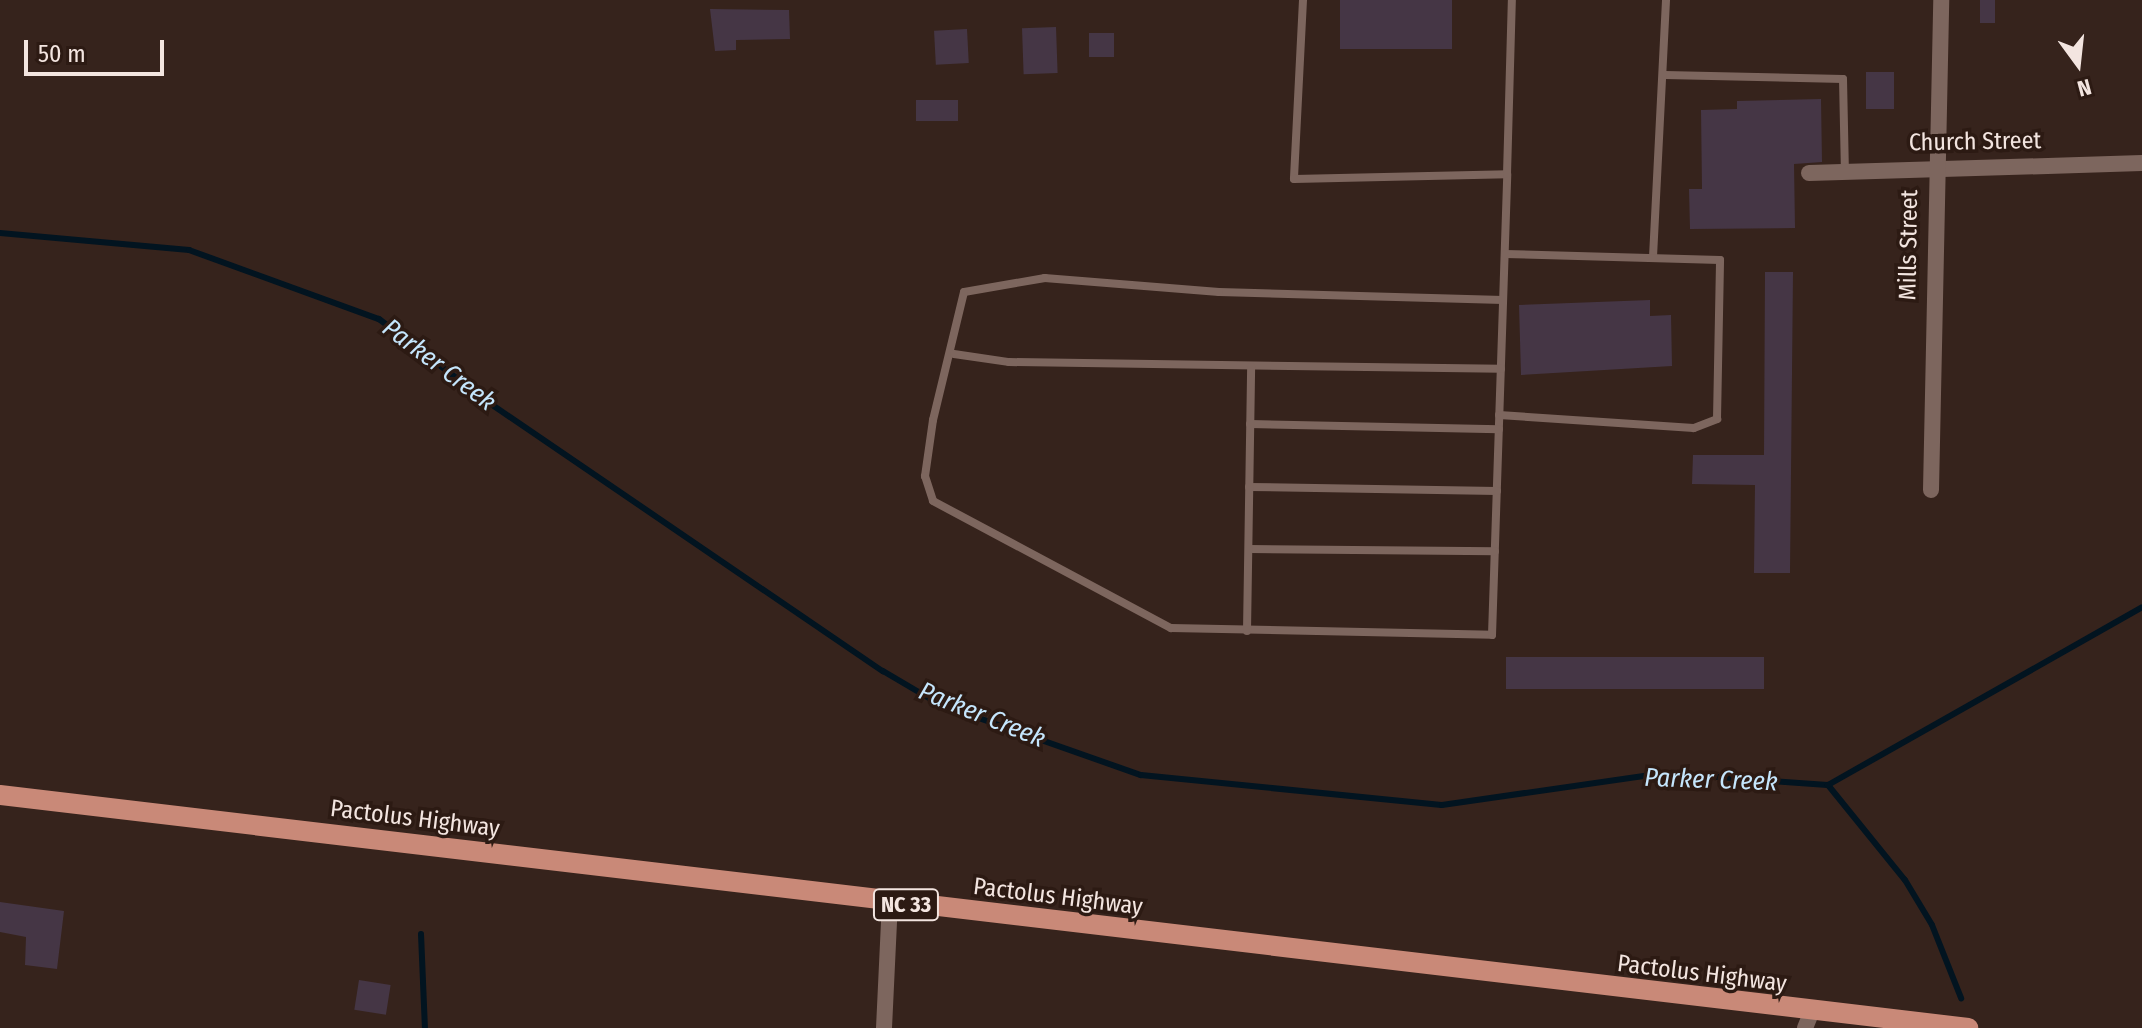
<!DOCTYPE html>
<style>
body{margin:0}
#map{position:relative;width:2142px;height:1028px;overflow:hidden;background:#36231c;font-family:"Fira Sans Condensed",sans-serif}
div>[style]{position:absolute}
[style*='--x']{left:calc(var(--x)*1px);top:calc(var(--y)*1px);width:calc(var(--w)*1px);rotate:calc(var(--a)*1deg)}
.stream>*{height:6px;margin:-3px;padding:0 3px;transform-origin:3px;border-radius:3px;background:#021420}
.building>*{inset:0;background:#453645;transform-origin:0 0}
.service>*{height:8px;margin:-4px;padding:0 4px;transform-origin:4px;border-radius:4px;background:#7d665e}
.minor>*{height:16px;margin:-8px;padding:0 8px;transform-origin:8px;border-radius:8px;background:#7d665e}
.primary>*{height:20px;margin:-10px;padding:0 10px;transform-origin:10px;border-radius:10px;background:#c98978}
span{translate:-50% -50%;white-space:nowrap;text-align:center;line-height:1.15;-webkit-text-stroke:7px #2c1a13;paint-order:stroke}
.shield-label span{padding:2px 6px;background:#2c1a13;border:2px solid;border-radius:6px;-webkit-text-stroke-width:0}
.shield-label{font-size:22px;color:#f3e5e0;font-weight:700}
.street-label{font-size:24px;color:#f3e5e0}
.water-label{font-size:26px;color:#c5e6fd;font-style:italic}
.north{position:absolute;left:2038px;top:24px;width:80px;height:80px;-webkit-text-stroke:6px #2c1a13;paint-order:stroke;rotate:165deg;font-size:22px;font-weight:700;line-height:32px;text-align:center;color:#f3e5e0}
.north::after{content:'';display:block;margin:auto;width:28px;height:36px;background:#f3e5e0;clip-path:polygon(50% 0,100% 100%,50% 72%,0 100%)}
.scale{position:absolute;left:24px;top:40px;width:140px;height:36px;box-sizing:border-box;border:4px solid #f3e5e0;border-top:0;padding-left:10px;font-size:24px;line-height:28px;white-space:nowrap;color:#f3e5e0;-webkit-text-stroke:6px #2c1a13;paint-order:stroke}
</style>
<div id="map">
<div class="stream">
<i style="--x:0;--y:233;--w:190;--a:5.1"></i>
<i style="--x:189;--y:250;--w:202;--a:20"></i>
<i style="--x:379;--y:319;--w:137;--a:37.3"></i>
<i style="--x:488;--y:402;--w:478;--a:34.3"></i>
<i style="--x:883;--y:671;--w:65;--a:30.5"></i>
<i style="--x:939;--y:704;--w:214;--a:19.4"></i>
<i style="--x:1141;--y:775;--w:302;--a:5.7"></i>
<i style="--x:1442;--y:805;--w:223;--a:-8.2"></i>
<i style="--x:1663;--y:773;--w:165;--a:4.2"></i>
<i style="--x:1828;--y:785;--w:122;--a:51"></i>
<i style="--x:1905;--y:880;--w:52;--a:59"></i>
<i style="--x:1932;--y:925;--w:79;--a:68.3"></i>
<i style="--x:1828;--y:785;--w:361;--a:-29.5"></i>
<i style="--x:421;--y:934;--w:94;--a:87.6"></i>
</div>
<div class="building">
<i style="left:1340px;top:0;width:112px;height:49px"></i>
<i style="left:1980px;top:0;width:15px;height:23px"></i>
<i style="clip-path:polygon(710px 9px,789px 10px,790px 39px,736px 40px,736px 50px,715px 51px)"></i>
<i style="left:1056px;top:27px;width:46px;height:34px;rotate:88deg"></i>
<i style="left:967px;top:29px;width:34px;height:33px;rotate:87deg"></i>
<i style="left:1089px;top:33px;width:25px;height:24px"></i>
<i style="left:1866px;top:72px;width:28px;height:37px"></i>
<i style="clip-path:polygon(1821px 99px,1822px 162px,1794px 164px,1795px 228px,1690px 229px,1689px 189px,1702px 189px,1701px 110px,1737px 109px,1737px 101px)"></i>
<i style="left:916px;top:100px;width:42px;height:21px"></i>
<i style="clip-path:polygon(1765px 272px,1793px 272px,1790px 573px,1754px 573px,1755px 485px,1692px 484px,1693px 455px,1764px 455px)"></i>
<i style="clip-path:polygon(1650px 300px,1650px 316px,1671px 315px,1672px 366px,1521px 375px,1519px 305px)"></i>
<i style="left:1764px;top:657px;width:32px;height:258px;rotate:90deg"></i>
<i style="clip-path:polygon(0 902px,64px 911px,57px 969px,25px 965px,26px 937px,0 932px)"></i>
<i style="left:359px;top:980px;width:32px;height:30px;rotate:9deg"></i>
</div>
<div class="service">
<i style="--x:1303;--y:0;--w:179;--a:92.9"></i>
<i style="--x:1294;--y:179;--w:213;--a:-1.3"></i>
<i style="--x:1665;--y:75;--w:178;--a:1.3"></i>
<i style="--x:1843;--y:79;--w:92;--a:88.8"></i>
<i style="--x:1653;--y:257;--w:257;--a:-87.1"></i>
<i style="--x:1503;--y:300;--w:284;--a:-178.4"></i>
<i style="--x:1219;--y:292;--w:175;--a:-175.4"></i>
<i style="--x:1045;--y:278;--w:82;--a:170.2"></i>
<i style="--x:964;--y:292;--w:132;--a:103.6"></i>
<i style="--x:933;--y:420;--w:57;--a:98.1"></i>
<i style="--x:925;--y:476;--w:26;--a:72"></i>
<i style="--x:933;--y:501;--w:270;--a:28.1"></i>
<i style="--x:1171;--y:628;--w:321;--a:1.2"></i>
<i style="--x:1492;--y:635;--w:461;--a:-88.1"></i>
<i style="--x:1507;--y:174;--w:174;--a:-88.4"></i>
<i style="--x:954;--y:354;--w:56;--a:8.3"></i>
<i style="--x:1009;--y:362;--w:492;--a:0.8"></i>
<i style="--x:1499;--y:415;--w:195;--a:3.8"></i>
<i style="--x:1694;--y:428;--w:25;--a:-21"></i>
<i style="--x:1717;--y:419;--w:159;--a:-88.9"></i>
<i style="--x:1720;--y:260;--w:215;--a:-178.4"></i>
<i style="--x:1250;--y:424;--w:249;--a:1.2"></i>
<i style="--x:1249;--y:487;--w:248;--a:0.9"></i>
<i style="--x:1249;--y:549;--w:246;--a:0.5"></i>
<i style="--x:1247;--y:631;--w:264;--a:-89.1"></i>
</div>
<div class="minor">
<i style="--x:1809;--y:173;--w:333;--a:-1.7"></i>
<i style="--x:1931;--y:490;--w:490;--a:-88.8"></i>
<i style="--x:884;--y:1028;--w:125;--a:-87.3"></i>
<i style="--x:1805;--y:1028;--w:16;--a:-68"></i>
</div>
<div class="primary">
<i style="--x:0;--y:795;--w:1982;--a:6.75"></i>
</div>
<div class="shield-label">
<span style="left:906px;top:905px">NC 33</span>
</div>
<div class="street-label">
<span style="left:1975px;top:142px;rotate:-1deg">Church Street</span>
<span style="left:1909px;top:245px;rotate:-89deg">Mills Street</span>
<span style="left:415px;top:819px;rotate:7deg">Pactolus Highway</span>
<span style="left:1058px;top:897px;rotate:7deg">Pactolus Highway</span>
<span style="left:1702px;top:974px;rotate:7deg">Pactolus Highway</span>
</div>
<div class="water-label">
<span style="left:439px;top:365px;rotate:37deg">Parker Creek</span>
<span style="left:982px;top:715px;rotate:22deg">Parker Creek</span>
<span style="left:1711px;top:780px;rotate:2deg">Parker Creek</span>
</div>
<div class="north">N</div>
<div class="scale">50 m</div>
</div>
